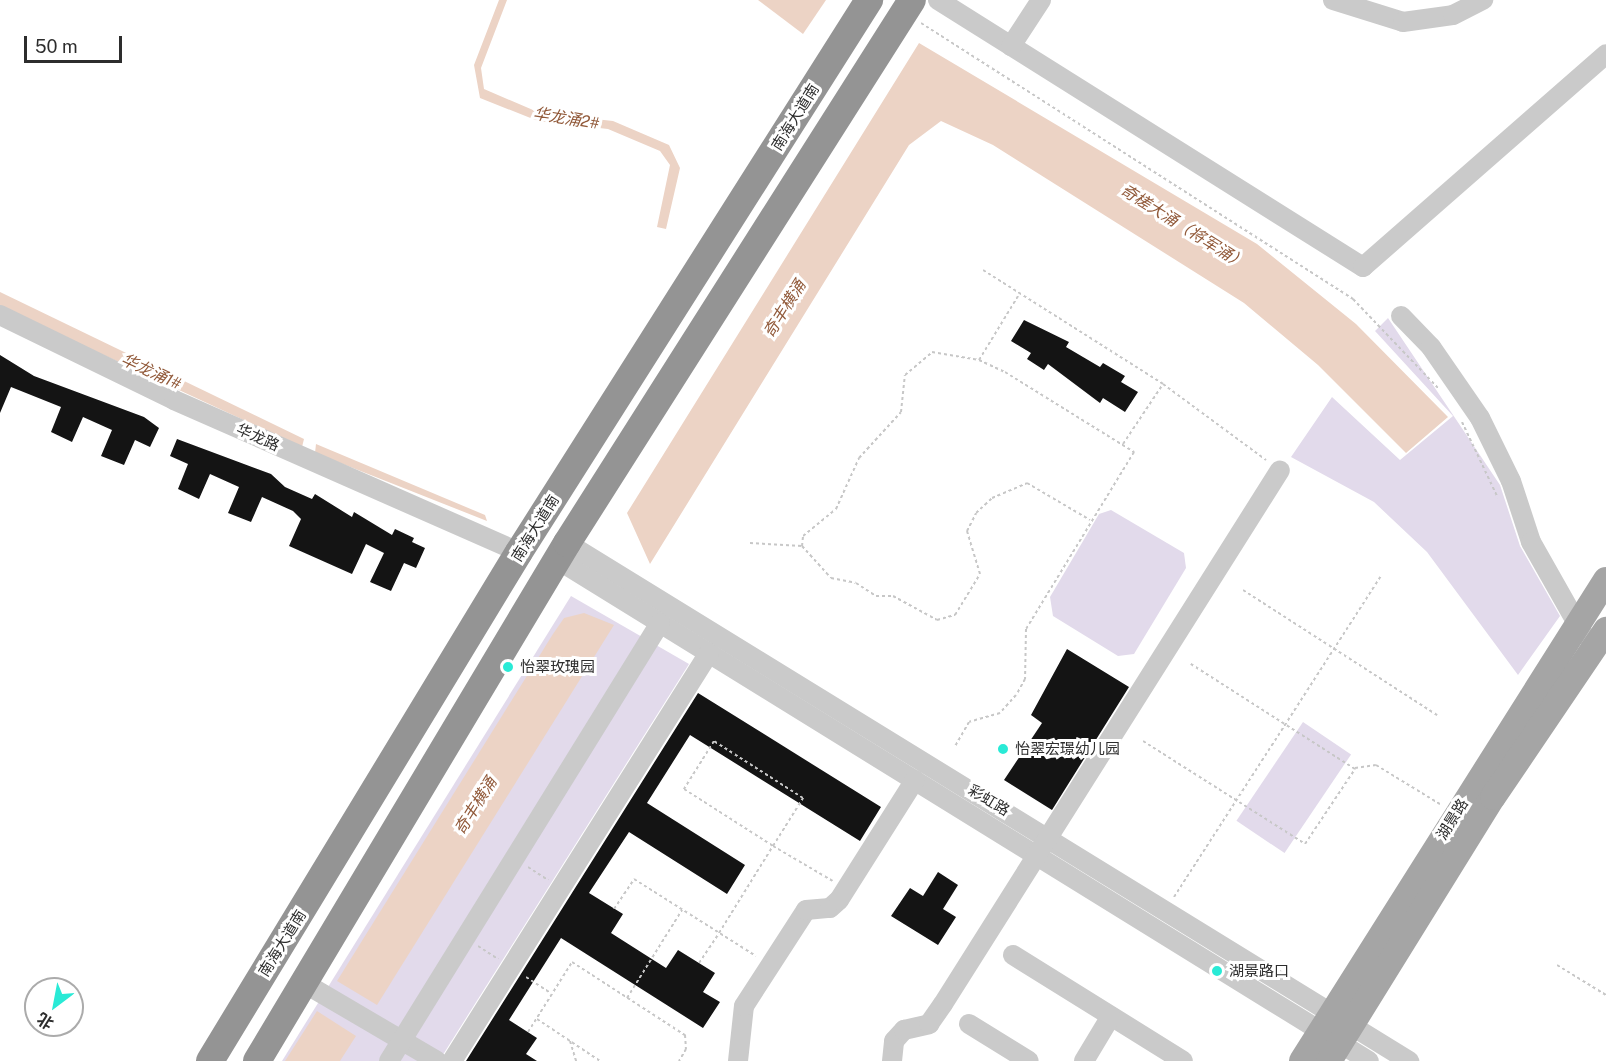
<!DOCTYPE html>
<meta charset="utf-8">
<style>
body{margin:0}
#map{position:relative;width:1606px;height:1061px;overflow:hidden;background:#fff;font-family:"Public Sans","Noto Sans SC",sans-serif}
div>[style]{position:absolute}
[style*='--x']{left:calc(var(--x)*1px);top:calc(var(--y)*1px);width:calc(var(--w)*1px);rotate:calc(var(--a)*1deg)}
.green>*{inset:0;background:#e2daeb;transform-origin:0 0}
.water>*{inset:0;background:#ecd3c5}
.building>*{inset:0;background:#141414}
.path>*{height:2px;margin-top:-1px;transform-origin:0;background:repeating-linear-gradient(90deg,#c7c7c7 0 3px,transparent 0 6px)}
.minor>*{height:20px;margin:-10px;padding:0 10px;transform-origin:10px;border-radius:10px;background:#cacaca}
.major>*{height:26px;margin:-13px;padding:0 13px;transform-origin:13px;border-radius:13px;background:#a5a5a5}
.highway>*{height:28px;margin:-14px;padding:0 14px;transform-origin:14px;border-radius:14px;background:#949494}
.dots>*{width:16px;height:16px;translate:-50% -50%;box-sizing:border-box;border:3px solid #fff;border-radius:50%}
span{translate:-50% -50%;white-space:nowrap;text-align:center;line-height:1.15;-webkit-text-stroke:6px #fff;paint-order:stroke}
.street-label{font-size:15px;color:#2d2d2d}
.poi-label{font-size:15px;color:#2d2d2d}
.left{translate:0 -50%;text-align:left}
.water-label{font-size:16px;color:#915939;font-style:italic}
.north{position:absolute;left:24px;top:977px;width:60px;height:60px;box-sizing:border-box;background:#fff;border:2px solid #ababab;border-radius:50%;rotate:212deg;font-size:16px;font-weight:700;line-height:24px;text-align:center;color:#2d2d2d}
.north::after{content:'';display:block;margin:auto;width:21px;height:27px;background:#29ead6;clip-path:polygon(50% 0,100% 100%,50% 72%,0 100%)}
.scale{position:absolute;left:24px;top:36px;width:98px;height:27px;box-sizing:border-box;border:3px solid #2d2d2d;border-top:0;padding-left:8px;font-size:18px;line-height:21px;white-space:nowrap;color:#2d2d2d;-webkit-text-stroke:4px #fff;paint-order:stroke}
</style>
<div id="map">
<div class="green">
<i style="clip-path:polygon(1388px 318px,1500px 485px,1520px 546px,1560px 616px,1518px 675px,1427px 552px,1374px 502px,1291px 457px,1332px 397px,1400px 460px,1453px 416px,1375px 331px)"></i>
<i style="clip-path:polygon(1111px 510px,1184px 553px,1186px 568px,1134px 654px,1118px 656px,1053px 616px,1050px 597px,1099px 514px)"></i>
<i style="clip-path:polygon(571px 596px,689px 664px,439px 1061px,282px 1061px)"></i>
<i style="left:1303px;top:722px;width:58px;height:119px;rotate:34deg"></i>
</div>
<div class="water">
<i style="clip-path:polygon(499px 0,507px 0,481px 68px,484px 89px,540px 113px,613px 121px,669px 145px,680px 168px,666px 229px,657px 227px,670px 165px,660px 151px,608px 129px,538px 121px,480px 98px,474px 65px)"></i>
<i style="clip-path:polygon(758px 0,826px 0,803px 34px)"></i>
<i style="clip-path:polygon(919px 43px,1257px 244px,1356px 324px,1448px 417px,1406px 453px,1318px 365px,1244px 303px,993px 145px,941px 121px,909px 145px,650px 564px,627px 513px)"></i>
<i style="clip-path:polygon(0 292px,304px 439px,302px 447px,0 307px)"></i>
<i style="clip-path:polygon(316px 444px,485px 515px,487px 521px,315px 453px)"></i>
<i style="clip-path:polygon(584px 613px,614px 625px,377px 1005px,337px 981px,553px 634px,564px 618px)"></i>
<i style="clip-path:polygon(317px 1011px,356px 1036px,340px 1061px,285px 1061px)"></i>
</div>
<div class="building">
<i style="clip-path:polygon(1024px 320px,1069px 342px,1066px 347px,1100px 367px,1103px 363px,1125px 376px,1121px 382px,1138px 392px,1125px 412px,1103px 398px,1100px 403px,1048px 364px,1044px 370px,1027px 359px,1031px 353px,1011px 341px)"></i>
<i style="clip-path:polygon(0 355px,34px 376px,144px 417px,159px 428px,150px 447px,135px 440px,124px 465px,101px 456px,112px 430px,83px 417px,72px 442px,51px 432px,61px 407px,11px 387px,0 413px)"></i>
<i style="clip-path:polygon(177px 439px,271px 474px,285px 487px,312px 499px,315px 494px,352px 517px,354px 512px,392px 535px,395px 529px,414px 538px,412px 542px,425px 548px,416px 568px,404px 563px,391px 591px,370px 582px,384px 553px,366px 544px,352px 574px,289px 546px,301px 519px,293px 511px,262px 497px,251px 522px,228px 513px,239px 487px,210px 474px,199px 499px,178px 489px,188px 464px,170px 456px)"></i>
<i style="clip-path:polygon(1067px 649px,1129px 687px,1052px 810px,1004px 780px,1042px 723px,1031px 715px)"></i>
<i style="clip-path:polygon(698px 693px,881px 807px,860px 841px,690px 735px,647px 803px,745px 865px,727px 894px,629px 832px,589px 893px,623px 914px,611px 933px,666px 968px,678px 950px,715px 973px,703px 992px,720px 1002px,703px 1028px,561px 938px,509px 1020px,537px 1038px,526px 1054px,537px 1061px,466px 1061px)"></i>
<i style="clip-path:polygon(938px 872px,958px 885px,943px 909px,956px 917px,938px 945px,891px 916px,910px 888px,923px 896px)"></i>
</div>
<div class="path">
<i style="--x:921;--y:23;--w:513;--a:32.57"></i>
<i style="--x:1353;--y:299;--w:126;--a:46.3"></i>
<i style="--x:983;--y:270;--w:213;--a:32.3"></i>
<i style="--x:1163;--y:384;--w:128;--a:36.4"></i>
<i style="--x:979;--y:360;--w:75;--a:-58.6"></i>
<i style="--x:1462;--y:422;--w:84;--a:64.7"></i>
<i style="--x:1123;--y:444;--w:72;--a:-56.3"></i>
<i style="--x:750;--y:543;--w:52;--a:3.3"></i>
<i style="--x:802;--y:546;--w:43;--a:47.8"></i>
<i style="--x:831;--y:578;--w:25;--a:11"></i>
<i style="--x:856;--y:583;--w:24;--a:33"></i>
<i style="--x:876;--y:596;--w:17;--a:0"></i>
<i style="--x:893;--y:596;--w:50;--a:28.6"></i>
<i style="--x:937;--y:620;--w:19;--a:-16"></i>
<i style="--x:955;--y:615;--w:48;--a:-58.6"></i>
<i style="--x:980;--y:574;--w:45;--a:-106.8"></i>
<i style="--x:967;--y:531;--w:20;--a:-63"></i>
<i style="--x:976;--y:513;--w:22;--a:-43"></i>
<i style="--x:992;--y:498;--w:38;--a:-23"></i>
<i style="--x:1027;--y:483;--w:73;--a:30.4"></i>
<i style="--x:802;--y:546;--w:10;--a:-84"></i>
<i style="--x:803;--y:536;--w:43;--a:-39.3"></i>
<i style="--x:836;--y:509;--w:56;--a:-65.7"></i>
<i style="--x:859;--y:458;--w:62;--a:-47.6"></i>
<i style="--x:901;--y:412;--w:37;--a:-84"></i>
<i style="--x:905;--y:375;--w:35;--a:-40"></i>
<i style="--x:932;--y:352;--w:48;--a:9.7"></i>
<i style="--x:979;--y:360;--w:29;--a:25"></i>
<i style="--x:1005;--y:372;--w:152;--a:31.8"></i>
<i style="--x:1134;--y:452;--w:207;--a:121.4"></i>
<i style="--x:1026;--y:629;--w:50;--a:91.1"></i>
<i style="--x:1025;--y:679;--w:18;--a:119"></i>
<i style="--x:1016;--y:695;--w:24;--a:132"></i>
<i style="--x:1000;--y:713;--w:32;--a:164"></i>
<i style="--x:969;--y:722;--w:28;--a:120"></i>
<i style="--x:1243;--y:590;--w:231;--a:32.8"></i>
<i style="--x:1143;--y:741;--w:192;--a:32.4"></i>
<i style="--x:1305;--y:844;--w:90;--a:-56.3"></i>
<i style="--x:1355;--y:769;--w:195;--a:-147.4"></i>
<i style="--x:1355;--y:768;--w:21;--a:-8"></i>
<i style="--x:1376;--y:765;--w:75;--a:31.4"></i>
<i style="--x:528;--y:867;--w:24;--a:33"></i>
<i style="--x:1174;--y:897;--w:381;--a:-57.2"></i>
<i style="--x:614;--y:909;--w:36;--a:-56"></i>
<i style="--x:634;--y:879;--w:144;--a:32.3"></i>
<i style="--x:478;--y:946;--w:24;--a:33"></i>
<i style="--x:699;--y:963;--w:36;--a:-56"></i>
<i style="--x:719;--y:933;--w:102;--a:-58.2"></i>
<i style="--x:773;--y:846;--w:57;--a:-58"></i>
<i style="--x:803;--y:798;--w:106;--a:-147.4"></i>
<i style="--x:714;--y:741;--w:57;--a:122"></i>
<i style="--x:684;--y:789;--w:106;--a:32.6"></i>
<i style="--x:773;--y:846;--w:69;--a:30.3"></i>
<i style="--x:1557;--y:965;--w:57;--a:31.5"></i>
<i style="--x:526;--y:977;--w:30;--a:33"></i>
<i style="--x:627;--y:998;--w:104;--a:-58"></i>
<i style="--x:537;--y:1019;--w:76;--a:33.7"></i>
<i style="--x:528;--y:1032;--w:83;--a:-57.8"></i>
<i style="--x:572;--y:962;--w:135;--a:32.9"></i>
<i style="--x:685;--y:1035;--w:14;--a:86"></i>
<i style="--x:686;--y:1049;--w:14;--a:120"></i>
<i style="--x:570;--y:1041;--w:21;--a:73"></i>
</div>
<div class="minor">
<i style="--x:938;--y:0;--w:502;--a:32.14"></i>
<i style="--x:1363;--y:267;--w:323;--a:-41.2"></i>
<i style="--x:1333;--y:0;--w:73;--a:17.4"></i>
<i style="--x:1403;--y:22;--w:50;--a:-8"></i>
<i style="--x:1453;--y:15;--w:34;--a:-27"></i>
<i style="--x:1011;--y:46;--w:55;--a:-56.9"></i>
<i style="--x:0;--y:315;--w:194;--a:26"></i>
<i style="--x:174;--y:400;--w:377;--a:23.8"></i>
<i style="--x:1401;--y:316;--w:43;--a:45.9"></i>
<i style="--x:1431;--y:347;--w:86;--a:55.4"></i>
<i style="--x:1480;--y:418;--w:70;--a:63.8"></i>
<i style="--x:1511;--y:481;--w:64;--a:71.8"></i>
<i style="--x:1531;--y:542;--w:106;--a:60.5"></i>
<i style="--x:567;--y:543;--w:989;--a:31.6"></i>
<i style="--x:558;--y:560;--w:953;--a:31.71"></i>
<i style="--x:1013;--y:955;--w:200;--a:31.9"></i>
<i style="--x:304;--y:983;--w:154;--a:30.4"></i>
<i style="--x:969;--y:1024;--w:70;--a:31.7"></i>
<i style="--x:389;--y:1061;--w:515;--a:-58.25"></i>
<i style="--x:452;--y:1061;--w:482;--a:-57.8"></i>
<i style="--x:738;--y:1061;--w:55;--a:-83.8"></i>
<i style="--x:744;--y:1006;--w:114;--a:-57.1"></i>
<i style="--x:806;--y:910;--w:24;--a:-5"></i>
<i style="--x:830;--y:908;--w:12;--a:-42"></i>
<i style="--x:839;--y:900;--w:142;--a:-57.7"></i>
<i style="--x:892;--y:1061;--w:20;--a:-84"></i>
<i style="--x:894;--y:1041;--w:15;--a:-48"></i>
<i style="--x:904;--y:1030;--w:26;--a:-13"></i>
<i style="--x:929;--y:1024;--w:24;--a:-55"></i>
<i style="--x:943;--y:1004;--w:631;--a:-57.74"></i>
<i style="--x:1084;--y:1061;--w:52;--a:-59"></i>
</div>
<div class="major">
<i style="--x:1302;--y:1061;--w:569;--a:-57.71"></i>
<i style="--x:1329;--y:1061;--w:311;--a:-58.2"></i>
<i style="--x:1493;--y:797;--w:202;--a:-55.9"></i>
</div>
<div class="highway">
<i style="--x:210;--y:1061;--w:595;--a:-58.74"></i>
<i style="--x:519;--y:552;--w:654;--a:-57.62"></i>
<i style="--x:257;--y:1061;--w:604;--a:-59.1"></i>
<i style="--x:567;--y:543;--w:643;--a:-57.57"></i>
</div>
<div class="dots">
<i style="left:508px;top:667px;background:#29ead6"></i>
<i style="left:1003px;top:749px;background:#29ead6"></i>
<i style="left:1217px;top:971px;background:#29ead6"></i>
</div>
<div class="street-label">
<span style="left:795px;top:117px;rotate:-58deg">南海大道南</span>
<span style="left:258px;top:437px;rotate:24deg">华龙路</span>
<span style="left:535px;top:528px;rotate:-58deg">南海大道南</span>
<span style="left:989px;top:800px;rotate:31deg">彩虹路</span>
<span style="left:1452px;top:819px;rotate:-58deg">湖景路</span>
<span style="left:282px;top:943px;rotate:-58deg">南海大道南</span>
</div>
<div class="poi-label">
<span class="left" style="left:520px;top:667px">怡翠玫瑰园</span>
<span class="left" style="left:1015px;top:749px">怡翠宏璟幼儿园</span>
<span class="left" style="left:1229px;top:971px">湖景路口</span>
</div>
<div class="water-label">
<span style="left:566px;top:119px;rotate:9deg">华龙涌2#</span>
<span style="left:1183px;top:227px;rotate:32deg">奇槎大涌（将军涌）</span>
<span style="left:785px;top:309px;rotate:-58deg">奇丰横涌</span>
<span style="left:151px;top:372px;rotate:25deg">华龙涌1#</span>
<span style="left:476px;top:806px;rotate:-58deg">奇丰横涌</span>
</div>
<div class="north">北</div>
<div class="scale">50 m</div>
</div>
